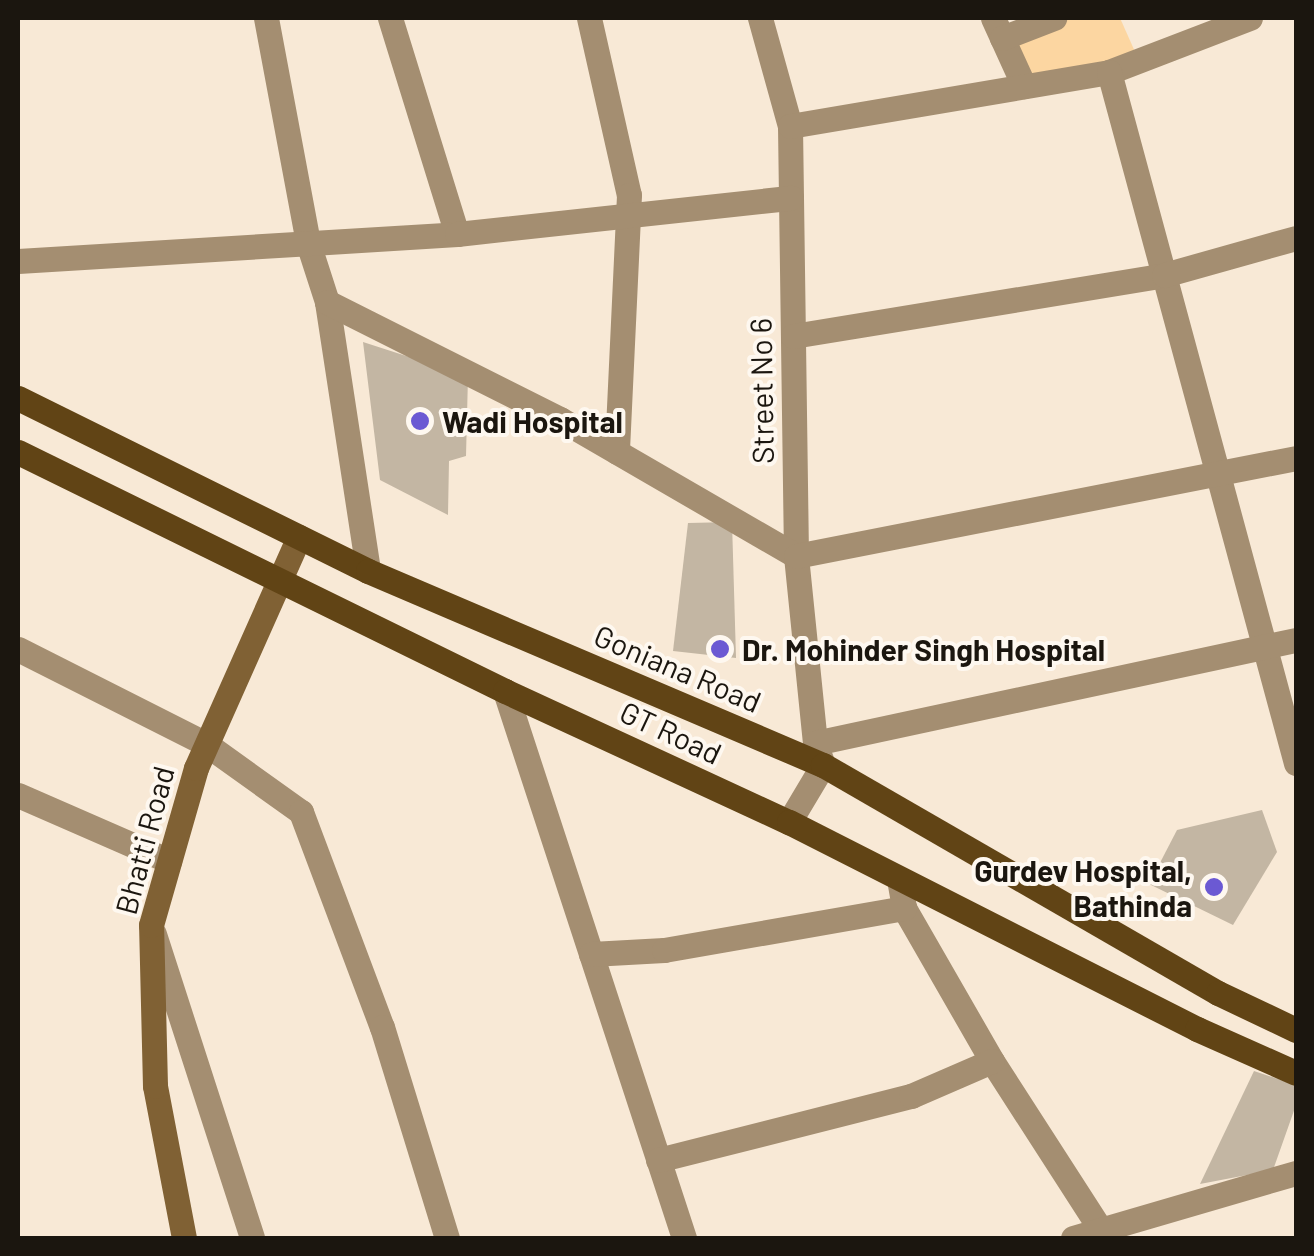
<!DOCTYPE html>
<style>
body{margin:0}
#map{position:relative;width:1314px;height:1256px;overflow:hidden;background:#f8e9d6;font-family:Barlow,sans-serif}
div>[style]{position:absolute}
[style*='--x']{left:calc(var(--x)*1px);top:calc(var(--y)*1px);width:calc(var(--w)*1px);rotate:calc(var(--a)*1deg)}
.green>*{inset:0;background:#fcd6a1}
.building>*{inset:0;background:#c3b6a3}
.street>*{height:25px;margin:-12.5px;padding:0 12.5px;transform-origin:12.5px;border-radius:12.5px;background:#a48e71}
.secondary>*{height:25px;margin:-12.5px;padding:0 12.5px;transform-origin:12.5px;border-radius:12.5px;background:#806134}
.primary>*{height:25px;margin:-12.5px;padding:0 12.5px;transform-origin:12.5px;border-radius:12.5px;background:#614415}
.dots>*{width:28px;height:28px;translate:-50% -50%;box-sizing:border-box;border:5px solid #fef8f0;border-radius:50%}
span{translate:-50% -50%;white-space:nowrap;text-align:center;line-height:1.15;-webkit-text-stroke:8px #fef8f0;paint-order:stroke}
.street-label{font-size:30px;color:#1b160f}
.poi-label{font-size:30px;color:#1b160f;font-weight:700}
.left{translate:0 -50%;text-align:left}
.right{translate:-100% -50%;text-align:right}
.frame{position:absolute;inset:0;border:20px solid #1b160f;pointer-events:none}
</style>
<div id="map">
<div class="green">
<i style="clip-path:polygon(1054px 18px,1120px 18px,1140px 63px,1024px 86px,1002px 38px)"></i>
</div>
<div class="building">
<i style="clip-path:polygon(363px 342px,468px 376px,466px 456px,449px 461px,448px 515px,380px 480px)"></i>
<i style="clip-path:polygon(732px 522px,736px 658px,673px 651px,688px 523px)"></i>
<i style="clip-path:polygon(1262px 810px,1277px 852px,1233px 925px,1149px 884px,1177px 830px)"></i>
<i style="clip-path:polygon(1254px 1071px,1296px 1085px,1296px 1105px,1273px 1170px,1200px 1184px)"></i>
</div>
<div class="street">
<i style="--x:266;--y:18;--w:229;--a:79.4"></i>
<i style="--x:308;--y:243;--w:62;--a:72.1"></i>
<i style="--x:327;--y:302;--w:272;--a:81.3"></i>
<i style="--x:390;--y:18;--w:226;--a:72.8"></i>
<i style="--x:589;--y:18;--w:181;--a:77.3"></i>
<i style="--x:629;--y:195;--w:257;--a:92.7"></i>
<i style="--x:760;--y:18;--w:112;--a:74.5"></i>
<i style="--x:790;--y:126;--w:430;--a:89.2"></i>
<i style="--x:796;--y:556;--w:188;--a:84.2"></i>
<i style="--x:815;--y:743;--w:23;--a:70"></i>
<i style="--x:823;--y:765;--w:66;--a:120.8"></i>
<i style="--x:993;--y:18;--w:75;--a:65.5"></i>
<i style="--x:1002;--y:38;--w:56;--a:-21"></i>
<i style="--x:1109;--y:72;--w:151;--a:-21"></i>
<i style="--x:790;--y:126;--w:324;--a:-9.6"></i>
<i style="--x:1109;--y:72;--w:716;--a:74.86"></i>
<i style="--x:18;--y:261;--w:440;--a:-3.5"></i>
<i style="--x:457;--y:234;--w:336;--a:-6.2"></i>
<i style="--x:327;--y:302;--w:261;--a:26.7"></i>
<i style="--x:560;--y:419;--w:273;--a:30.1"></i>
<i style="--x:796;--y:556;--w:510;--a:-11.09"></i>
<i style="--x:793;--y:336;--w:376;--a:-9.3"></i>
<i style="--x:1164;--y:275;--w:137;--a:-15.7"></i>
<i style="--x:18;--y:649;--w:211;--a:26.8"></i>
<i style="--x:206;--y:744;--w:117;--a:35.6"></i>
<i style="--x:301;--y:812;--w:230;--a:69.4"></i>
<i style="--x:382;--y:1027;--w:221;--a:72.9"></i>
<i style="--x:505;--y:691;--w:576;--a:71.88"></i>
<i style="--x:815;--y:743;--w:492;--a:-12.1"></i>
<i style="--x:18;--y:795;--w:165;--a:23.6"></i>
<i style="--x:899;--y:879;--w:29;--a:80"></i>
<i style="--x:904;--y:908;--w:177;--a:60.1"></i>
<i style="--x:992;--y:1061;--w:201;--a:57.2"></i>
<i style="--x:154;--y:934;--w:319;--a:72.1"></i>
<i style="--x:591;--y:954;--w:73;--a:-3.1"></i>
<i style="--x:664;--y:950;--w:244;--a:-9.9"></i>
<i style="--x:658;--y:1160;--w:261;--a:-14.2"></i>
<i style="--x:911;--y:1096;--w:88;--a:-23.4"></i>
<i style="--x:1073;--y:1238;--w:232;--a:-16.3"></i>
</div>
<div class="secondary">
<i style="--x:184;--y:1238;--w:155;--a:-100.8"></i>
<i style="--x:155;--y:1086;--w:161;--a:-91.4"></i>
<i style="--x:151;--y:925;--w:163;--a:-74"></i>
<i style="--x:196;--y:768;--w:253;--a:-66"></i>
</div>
<div class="primary">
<i style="--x:18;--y:398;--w:390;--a:26.3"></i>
<i style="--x:368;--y:571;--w:495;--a:23.1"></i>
<i style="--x:823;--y:765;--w:456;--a:30"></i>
<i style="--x:1218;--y:993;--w:86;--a:25.4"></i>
<i style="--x:18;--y:452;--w:542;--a:26.14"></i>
<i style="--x:505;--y:691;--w:313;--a:24.8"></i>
<i style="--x:789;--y:822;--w:458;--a:26.9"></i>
<i style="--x:1197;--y:1029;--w:108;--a:24"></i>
</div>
<div class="dots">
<i style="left:420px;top:421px;background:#6b59d3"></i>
<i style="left:720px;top:649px;background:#6b59d3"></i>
<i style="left:1214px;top:887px;background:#6b59d3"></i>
</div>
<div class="street-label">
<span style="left:761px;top:391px;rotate:-91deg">Street No 6</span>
<span style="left:678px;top:668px;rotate:23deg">Goniana Road</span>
<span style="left:671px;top:732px;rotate:25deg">GT Road</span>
<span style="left:144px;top:840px;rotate:-75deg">Bhatti Road</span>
</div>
<div class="poi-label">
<span class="left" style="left:442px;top:421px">Wadi Hospital</span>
<span class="left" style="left:742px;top:649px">Dr. Mohinder Singh Hospital</span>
<span class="right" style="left:1192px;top:887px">Gurdev Hospital,<br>Bathinda</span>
</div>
<div class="frame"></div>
</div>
